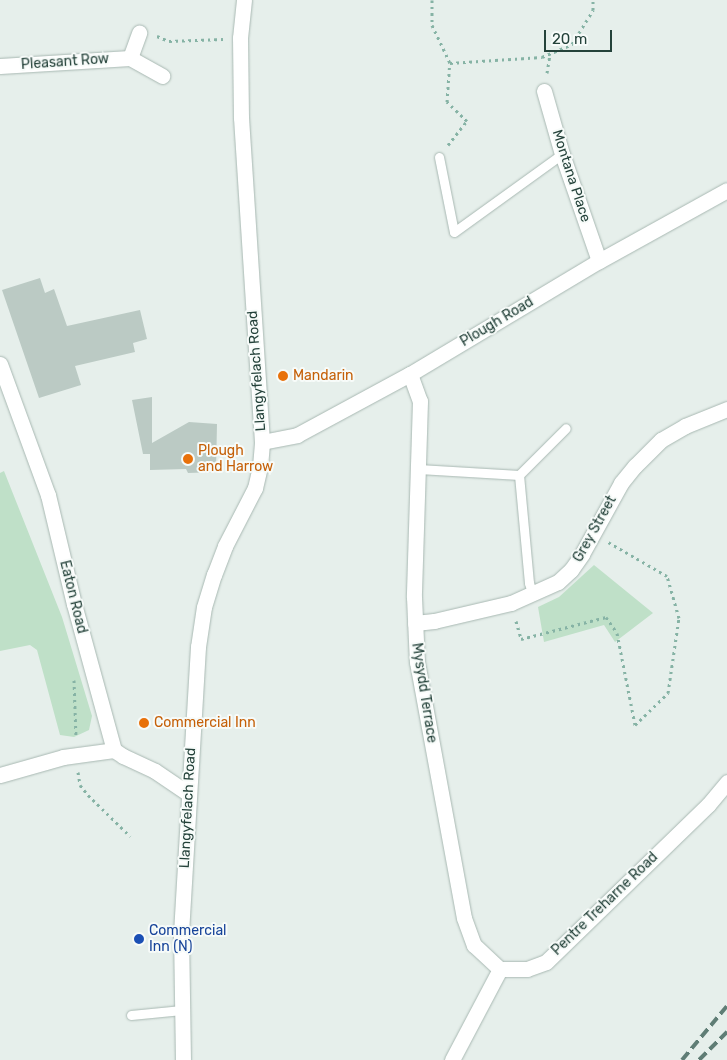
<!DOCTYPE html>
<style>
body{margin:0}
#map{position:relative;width:727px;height:1060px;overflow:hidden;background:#e6efeb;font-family:Rubik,sans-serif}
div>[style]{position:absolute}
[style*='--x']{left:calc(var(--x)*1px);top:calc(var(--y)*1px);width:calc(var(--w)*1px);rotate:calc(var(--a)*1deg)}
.green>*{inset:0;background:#bfe0c8}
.building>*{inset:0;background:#bbcac4}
.path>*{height:3px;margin-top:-1.5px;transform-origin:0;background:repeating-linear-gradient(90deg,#86b3a5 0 2.5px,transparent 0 6.5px)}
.roads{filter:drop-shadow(0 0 1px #a8b8b2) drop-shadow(0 0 1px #a8b8b2)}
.lane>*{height:9px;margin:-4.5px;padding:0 4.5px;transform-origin:4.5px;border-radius:4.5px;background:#fff}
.street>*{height:15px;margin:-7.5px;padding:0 7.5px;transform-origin:7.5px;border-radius:7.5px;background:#fff}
.secondary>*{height:15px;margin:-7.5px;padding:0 7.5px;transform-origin:7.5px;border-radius:7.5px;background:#fff}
.rail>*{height:4px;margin-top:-2px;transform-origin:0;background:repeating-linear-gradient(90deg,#5f7d75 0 10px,transparent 0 15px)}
.dots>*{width:14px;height:14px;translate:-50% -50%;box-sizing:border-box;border:2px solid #f7fbf9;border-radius:50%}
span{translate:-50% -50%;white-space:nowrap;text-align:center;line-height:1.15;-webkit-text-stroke:4px #f7fbf9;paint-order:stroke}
.street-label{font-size:14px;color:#24423a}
.food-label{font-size:14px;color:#c56008}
.left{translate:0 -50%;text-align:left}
.transit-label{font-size:14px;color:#164399}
.scale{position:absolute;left:544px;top:30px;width:68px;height:22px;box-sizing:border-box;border:2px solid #24423a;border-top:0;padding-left:6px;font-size:15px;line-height:18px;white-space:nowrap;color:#24423a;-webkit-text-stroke:4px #f7fbf9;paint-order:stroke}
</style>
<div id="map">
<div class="green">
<i style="clip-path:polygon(4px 471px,62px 617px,92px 716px,89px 730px,74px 737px,60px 735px,37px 650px,30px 645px,0 651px,0 473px)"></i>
<i style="clip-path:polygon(594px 565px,653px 613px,615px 642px,604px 625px,544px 642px,538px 607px,559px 597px)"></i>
</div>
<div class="building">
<i style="clip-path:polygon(40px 278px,45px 293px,54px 289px,67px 326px,140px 310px,147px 339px,133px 343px,135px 352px,75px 366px,81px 385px,39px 398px,2px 290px)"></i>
<i style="clip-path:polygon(152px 397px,152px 443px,189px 422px,217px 424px,216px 472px,188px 473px,186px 469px,150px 470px,150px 454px,143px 454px,132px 400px)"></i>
</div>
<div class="path">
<i style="--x:432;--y:0;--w:25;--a:90"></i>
<i style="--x:432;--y:25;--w:42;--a:64.7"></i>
<i style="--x:450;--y:63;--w:92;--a:-3.7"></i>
<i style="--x:542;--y:57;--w:33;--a:-23"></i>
<i style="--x:572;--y:44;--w:40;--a:-58"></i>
<i style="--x:593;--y:10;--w:10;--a:-90"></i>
<i style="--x:157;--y:36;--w:13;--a:23"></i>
<i style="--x:169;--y:41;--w:54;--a:-2.1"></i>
<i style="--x:547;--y:73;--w:19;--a:-81"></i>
<i style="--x:448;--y:145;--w:31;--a:-52"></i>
<i style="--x:467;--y:121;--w:28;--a:-136"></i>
<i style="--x:447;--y:102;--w:39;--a:-86"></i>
<i style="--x:516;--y:621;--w:19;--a:74"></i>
<i style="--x:521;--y:639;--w:88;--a:-14.5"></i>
<i style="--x:606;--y:617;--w:19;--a:55"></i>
<i style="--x:617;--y:633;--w:94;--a:78.9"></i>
<i style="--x:635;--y:725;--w:46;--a:-44.1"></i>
<i style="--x:668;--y:693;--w:76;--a:-81.7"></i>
<i style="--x:679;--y:618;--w:44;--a:-105.9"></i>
<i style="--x:667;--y:576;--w:68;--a:-150"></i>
<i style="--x:74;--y:680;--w:58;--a:88"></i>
<i style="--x:78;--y:772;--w:13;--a:81"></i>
<i style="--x:80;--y:785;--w:13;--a:51"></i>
<i style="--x:88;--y:795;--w:59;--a:44.3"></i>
</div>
<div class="roads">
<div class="lane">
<i style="--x:439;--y:157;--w:76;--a:78.7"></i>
<i style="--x:454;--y:232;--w:133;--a:-35.8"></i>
<i style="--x:419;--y:469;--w:100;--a:3.4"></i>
<i style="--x:519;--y:475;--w:108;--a:84.7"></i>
<i style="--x:529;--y:583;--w:13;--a:72"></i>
<i style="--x:519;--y:475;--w:66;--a:-45"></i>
<i style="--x:131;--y:1015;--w:51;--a:-5.6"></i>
</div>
<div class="street">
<i style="--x:130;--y:58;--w:27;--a:-70"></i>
<i style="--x:0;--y:66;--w:130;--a:-3.5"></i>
<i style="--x:130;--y:58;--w:37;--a:29"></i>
<i style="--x:544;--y:91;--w:66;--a:74.1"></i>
<i style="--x:562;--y:154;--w:113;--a:70.9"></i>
<i style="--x:410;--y:374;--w:29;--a:70"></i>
<i style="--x:420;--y:401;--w:196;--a:91.8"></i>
<i style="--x:414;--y:597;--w:65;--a:87.4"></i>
<i style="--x:417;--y:662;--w:260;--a:79.6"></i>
<i style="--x:464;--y:918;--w:29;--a:70"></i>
<i style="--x:474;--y:945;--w:35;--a:43"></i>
<i style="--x:262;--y:442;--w:36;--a:-11"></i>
<i style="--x:297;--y:435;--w:128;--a:-28.4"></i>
<i style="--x:410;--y:374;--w:220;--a:-30.9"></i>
<i style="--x:599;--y:261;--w:146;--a:-29"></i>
<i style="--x:415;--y:623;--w:19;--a:-6"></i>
<i style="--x:434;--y:621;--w:79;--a:-13.2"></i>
<i style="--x:511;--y:603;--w:51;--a:-24.1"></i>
<i style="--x:558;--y:582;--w:18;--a:-43"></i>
<i style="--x:571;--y:570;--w:19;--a:-55"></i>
<i style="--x:582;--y:554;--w:81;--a:-61.2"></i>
<i style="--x:621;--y:483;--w:22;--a:-51"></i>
<i style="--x:635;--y:466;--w:37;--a:-45"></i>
<i style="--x:661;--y:440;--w:28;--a:-30"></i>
<i style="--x:685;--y:426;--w:45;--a:-22"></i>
<i style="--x:0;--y:775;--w:66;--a:-15.9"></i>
<i style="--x:63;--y:757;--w:51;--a:-7.8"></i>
<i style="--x:452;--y:1060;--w:103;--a:-62.2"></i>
<i style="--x:500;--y:969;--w:27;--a:0"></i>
<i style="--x:527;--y:969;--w:20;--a:-20"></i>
<i style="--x:546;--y:962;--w:226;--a:-44.1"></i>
<i style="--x:708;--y:805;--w:30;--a:-50"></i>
</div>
<div class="secondary">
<i style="--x:0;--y:364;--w:140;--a:69.9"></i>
<i style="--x:48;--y:495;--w:112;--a:76.6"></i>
<i style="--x:74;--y:604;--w:151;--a:74.7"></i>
<i style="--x:114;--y:750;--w:11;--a:34"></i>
<i style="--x:123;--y:756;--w:35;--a:25"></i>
<i style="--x:155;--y:771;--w:41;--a:34.1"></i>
<i style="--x:183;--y:1060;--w:127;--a:-90.9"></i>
<i style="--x:181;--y:933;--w:287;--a:-86.6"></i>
<i style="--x:198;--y:647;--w:40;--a:-81.5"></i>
<i style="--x:204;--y:607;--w:34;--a:-73"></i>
<i style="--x:214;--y:575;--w:31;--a:-69"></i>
<i style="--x:225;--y:546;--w:65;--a:-62.7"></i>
<i style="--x:255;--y:488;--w:23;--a:-77"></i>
<i style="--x:260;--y:466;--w:24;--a:-85"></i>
<i style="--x:262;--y:442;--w:325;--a:-93.7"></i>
<i style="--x:241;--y:118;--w:80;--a:-90.7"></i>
<i style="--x:240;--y:38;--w:38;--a:-84"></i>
</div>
</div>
<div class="rail">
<i style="--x:682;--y:1060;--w:70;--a:-50.2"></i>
<i style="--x:699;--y:1060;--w:40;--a:-45"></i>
</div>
<div class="dots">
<i style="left:283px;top:376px;background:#e8710a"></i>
<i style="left:188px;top:459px;background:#e8710a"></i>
<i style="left:144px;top:723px;background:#e8710a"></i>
<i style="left:139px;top:939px;background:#1a4fb4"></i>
</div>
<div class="street-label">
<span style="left:65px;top:62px;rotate:-4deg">Pleasant Row</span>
<span style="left:571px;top:176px;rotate:72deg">Montana Place</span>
<span style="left:497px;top:322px;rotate:-31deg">Plough Road</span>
<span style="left:257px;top:371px;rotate:-94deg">Llangyfelach Road</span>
<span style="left:595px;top:529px;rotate:-61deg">Grey Street</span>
<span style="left:73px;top:597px;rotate:76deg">Eaton Road</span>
<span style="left:424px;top:693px;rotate:81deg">Mysydd Terrace</span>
<span style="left:188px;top:808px;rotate:-87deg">Llangyfelach Road</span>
<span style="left:605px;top:904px;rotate:-44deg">Pentre Treharne Road</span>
</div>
<div class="food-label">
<span class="left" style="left:293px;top:376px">Mandarin</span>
<span class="left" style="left:198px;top:459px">Plough<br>and Harrow</span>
<span class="left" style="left:154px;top:723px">Commercial Inn</span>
</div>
<div class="transit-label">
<span class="left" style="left:149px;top:939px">Commercial<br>Inn (N)</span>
</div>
<div class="scale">20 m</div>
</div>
